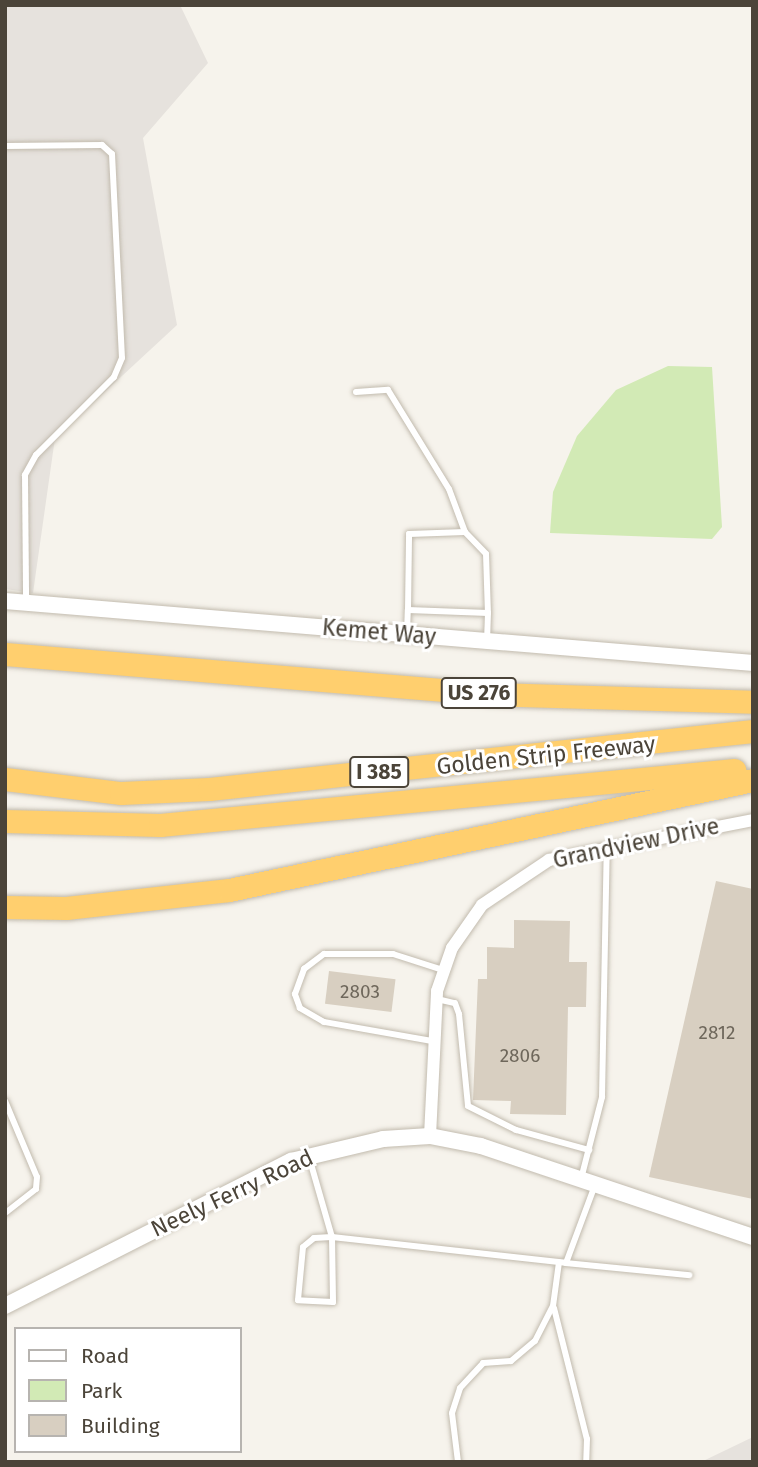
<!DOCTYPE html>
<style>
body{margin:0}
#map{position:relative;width:758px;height:1467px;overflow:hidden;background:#f6f3ec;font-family:"Fira Sans",sans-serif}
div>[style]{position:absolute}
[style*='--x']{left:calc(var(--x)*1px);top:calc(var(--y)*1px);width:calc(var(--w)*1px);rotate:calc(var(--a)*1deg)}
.industrial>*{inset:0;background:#e6e2dd}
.green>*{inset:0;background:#d2eab5}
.building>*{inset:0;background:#d8cfc1;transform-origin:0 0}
.roads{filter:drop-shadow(0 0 2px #c2bbae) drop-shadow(0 0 2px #c2bbae)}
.service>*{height:6px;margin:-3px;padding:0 3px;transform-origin:3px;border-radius:3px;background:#fff}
.minor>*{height:12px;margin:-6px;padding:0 6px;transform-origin:6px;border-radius:6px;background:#fff}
.tertiary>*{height:16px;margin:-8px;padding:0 8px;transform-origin:8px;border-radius:8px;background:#fff}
.motorway>*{height:23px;margin:-11.5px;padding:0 11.5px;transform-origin:11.5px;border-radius:11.5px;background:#ffcf6e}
span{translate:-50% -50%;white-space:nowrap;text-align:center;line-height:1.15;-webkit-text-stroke:6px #fff;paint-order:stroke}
.number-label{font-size:19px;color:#6e675b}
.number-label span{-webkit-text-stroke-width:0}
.shield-label span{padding:2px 5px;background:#fff;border:2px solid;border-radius:5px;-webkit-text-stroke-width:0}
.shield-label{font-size:21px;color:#4b4439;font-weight:700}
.street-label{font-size:23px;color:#4b4439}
.frame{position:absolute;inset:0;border:7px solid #4b4439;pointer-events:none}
.legend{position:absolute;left:14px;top:1327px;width:228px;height:126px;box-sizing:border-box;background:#fff;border:2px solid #b7b4b0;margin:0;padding:9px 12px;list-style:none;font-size:21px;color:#4b4439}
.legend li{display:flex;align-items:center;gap:14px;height:35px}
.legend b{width:35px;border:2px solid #b7b4b0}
</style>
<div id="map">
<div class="industrial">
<i style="clip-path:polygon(5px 5px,180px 5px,208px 63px,143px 138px,177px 325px,55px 438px,33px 593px,5px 589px)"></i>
<i style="clip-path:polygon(753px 1437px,753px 1462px,701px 1462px)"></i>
</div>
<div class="green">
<i style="clip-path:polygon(668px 366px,712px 367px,722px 527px,712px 539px,550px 533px,553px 492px,577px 436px,616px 390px)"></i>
</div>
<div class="building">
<i style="clip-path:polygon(716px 881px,753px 889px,753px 1199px,649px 1177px)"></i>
<i style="clip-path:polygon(514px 920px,570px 921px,569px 962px,587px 962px,586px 1007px,568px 1007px,566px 1115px,510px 1114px,511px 1101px,473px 1100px,478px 979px,487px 979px,487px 947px,514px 948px)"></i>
<i style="left:329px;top:971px;width:67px;height:33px;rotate:7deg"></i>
</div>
<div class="roads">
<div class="service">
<i style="--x:5;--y:146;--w:97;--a:-0.6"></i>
<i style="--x:102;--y:145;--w:13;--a:42"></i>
<i style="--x:112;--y:154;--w:204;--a:87.2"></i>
<i style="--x:122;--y:358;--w:21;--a:113"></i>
<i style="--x:114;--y:377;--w:110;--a:135"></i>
<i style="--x:36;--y:455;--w:23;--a:119"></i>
<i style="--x:25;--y:475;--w:126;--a:89.5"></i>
<i style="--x:356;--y:392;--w:32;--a:-4"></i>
<i style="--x:388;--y:390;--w:116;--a:58.4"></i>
<i style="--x:449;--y:489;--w:46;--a:69.6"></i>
<i style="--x:465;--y:532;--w:30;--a:46"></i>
<i style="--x:486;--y:554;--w:59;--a:88.1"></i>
<i style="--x:408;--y:610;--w:76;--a:-89.2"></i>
<i style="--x:409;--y:534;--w:56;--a:-2"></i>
<i style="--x:407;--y:633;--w:23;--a:-88"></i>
<i style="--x:408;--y:610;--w:80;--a:2.1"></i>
<i style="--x:488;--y:613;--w:27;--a:92"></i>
<i style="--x:437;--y:999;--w:18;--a:13"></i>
<i style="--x:455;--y:1003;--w:12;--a:70"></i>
<i style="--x:459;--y:1014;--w:92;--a:84.4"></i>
<i style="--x:468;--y:1106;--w:54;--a:26.6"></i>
<i style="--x:516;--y:1130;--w:76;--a:15.3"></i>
<i style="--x:432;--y:1041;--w:110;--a:-170"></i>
<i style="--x:324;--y:1022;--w:28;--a:-150"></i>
<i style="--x:300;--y:1008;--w:15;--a:-110"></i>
<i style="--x:295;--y:994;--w:27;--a:-70"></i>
<i style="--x:304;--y:969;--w:25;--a:-37"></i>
<i style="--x:324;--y:954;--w:69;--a:0"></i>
<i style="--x:393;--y:954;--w:52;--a:17.7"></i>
<i style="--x:5;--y:1101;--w:82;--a:67.2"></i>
<i style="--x:37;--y:1177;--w:12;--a:95"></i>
<i style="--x:36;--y:1189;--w:39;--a:142"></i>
<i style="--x:309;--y:1157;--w:83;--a:74"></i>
<i style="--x:332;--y:1237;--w:235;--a:6.3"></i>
<i style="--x:566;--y:1263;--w:83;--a:-69.6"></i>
<i style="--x:581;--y:1179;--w:85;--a:-75.6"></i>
<i style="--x:602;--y:1097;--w:250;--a:-88.9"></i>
<i style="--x:332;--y:1237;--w:65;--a:89.1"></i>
<i style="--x:333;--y:1302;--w:35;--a:-177"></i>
<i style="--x:298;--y:1300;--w:53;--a:-84.6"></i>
<i style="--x:303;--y:1247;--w:14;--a:-39"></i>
<i style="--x:314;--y:1238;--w:18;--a:-3"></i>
<i style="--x:566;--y:1263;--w:124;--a:5.6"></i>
<i style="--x:554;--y:1308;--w:135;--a:75.9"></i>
<i style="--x:587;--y:1439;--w:23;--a:92"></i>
<i style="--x:458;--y:1462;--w:49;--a:-97"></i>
<i style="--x:452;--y:1413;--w:26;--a:-72"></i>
<i style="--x:460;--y:1388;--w:34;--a:-47"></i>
<i style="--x:483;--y:1363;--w:28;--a:-4"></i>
<i style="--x:511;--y:1361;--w:31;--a:-40"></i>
<i style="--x:535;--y:1341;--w:39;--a:-63"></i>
<i style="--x:553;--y:1306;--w:44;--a:-82.2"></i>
</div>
<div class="minor">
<i style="--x:430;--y:1136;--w:145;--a:-87.2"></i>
<i style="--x:437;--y:991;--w:46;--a:-70.8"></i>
<i style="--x:452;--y:948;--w:52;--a:-55.1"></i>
<i style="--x:482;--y:905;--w:81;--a:-33.9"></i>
<i style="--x:549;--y:860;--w:208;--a:-11.1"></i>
</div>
<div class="tertiary">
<i style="--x:5;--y:601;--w:751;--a:4.74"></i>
<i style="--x:5;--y:1306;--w:321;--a:-26.9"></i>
<i style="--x:291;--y:1161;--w:95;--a:-13.4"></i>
<i style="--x:383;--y:1139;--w:47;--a:-3.7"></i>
<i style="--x:430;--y:1136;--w:52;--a:11.1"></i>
<i style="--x:481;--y:1146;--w:287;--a:18.5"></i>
</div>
<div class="motorway">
<i style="--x:5;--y:654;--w:487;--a:4.7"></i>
<i style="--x:490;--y:694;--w:263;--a:1.7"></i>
<i style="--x:5;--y:779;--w:117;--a:6.9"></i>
<i style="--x:121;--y:793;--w:88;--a:-2.6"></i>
<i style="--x:209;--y:789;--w:547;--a:-6.09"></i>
<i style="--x:5;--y:821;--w:155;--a:1.5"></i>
<i style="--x:160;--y:825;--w:577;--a:-5.47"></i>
<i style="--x:5;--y:907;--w:61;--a:0.9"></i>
<i style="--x:66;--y:908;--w:164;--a:-6.3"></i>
<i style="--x:229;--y:890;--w:535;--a:-11.86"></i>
</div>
</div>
<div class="number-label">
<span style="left:360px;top:992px">2803</span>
<span style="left:717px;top:1033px">2812</span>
<span style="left:520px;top:1056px">2806</span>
</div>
<div class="shield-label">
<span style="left:479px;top:693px">US 276</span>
<span style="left:379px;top:772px">I 385</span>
</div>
<div class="street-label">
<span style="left:379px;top:632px;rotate:5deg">Kemet Way</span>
<span style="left:546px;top:755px;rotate:-6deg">Golden Strip Freeway</span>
<span style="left:636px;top:843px;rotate:-12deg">Grandview Drive</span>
<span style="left:232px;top:1193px;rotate:-25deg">Neely Ferry Road</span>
</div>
<div class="frame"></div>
<ul class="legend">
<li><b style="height:9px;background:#fff"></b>Road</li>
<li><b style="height:19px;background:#d2eab5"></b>Park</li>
<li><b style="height:19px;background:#d8cfc1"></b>Building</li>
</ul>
</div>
